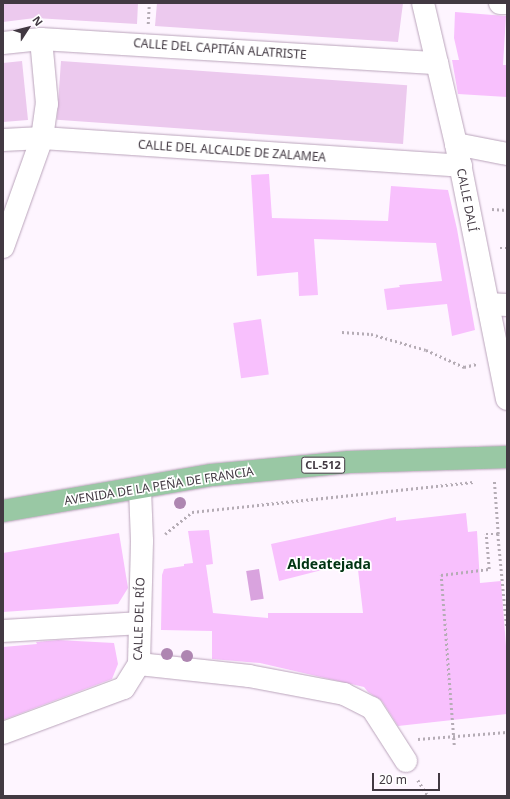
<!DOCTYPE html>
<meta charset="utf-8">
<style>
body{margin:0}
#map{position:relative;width:510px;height:799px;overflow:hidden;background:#fef5ff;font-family:"Noto Sans",sans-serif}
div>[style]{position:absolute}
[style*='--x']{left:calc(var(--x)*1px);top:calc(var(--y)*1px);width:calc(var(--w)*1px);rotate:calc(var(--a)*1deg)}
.green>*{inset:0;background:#ecc9ee;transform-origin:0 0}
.water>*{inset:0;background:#d9a3de;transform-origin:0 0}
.building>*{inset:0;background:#f8c0fd;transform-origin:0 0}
.path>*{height:2.5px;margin-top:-1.25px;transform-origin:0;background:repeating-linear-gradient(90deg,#b5acb5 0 2px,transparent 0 5px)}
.roads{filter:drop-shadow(0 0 1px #baa4bb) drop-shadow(0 0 1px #baa4bb)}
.minor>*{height:22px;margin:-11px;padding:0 11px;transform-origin:11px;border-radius:11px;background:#fff}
.major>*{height:22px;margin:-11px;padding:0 11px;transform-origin:11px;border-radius:11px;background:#99c8a4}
.trees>*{width:12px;height:12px;margin:-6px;border-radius:50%;background:#ae86b1}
span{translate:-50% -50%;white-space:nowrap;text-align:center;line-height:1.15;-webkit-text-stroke:3.5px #fff;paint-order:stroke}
.shield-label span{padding:1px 3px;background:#fff;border:1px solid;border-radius:3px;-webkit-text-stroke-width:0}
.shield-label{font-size:11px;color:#423942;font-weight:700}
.street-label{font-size:12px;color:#423942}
.quarter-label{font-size:14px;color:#003412;font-weight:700}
.frame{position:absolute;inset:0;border:4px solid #423942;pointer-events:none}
.north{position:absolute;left:8px;top:8px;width:40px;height:40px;-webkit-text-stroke:3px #fff;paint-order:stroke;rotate:54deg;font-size:11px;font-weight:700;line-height:16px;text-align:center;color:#423942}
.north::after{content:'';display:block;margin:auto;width:14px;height:18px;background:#423942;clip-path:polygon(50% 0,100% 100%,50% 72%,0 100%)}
.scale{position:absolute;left:372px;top:773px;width:68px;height:18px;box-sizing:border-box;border:2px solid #423942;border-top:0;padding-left:5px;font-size:12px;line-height:14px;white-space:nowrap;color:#423942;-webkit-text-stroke:3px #fff;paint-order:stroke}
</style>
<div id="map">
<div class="green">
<i style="clip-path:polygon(3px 3px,138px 3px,137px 24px,35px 18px,3px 22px)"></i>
<i style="clip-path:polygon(157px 3px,403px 3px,398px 42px,155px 26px)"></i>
<i style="clip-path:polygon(22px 61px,28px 120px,3px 122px,3px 63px)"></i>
<i style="left:61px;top:61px;width:347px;height:59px;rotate:4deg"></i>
</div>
<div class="water">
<i style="left:259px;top:569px;width:30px;height:13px;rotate:81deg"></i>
</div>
<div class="building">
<i style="clip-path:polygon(455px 12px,506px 16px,503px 65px,507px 65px,507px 97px,458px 94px,452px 60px,459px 60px,454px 38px)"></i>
<i style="clip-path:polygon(269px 174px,272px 218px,388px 221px,391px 186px,448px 190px,457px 229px,475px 330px,452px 336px,447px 304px,387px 310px,384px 289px,400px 287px,399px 285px,442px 281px,436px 243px,314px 239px,318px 295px,299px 296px,298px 272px,257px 276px,251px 175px)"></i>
<i style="left:261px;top:319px;width:56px;height:28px;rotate:82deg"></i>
<i style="clip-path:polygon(466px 513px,468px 532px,477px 531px,480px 583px,501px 581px,507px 659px,507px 714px,398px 726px,382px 701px,368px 692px,364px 687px,260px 663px,212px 659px,212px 631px,161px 630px,162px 575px,164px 569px,184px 566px,184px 564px,193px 563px,188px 531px,209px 530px,213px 564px,206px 565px,213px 613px,268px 618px,268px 613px,363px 613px,357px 561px,279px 581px,271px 544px,396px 517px,396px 521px)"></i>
<i style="clip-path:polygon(119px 533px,128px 588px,118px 604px,3px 612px,3px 553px)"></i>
<i style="clip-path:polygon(58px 640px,114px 643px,118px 664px,112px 679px,3px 720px,3px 647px,37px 644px,36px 642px)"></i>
</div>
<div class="path">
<i style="--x:148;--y:24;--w:21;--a:-87"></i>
<i style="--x:492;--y:209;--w:15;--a:4"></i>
<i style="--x:500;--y:248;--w:7;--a:0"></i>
<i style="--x:342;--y:332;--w:29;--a:4"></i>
<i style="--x:371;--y:334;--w:57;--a:16.2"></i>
<i style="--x:426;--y:350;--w:42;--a:24.1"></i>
<i style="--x:464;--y:367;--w:13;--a:-13"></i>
<i style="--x:165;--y:534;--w:35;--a:-39"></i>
<i style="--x:192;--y:512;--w:283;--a:-6.1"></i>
<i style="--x:498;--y:534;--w:95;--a:84.6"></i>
<i style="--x:418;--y:739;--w:89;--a:-4.5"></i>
<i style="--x:454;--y:745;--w:170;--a:-94.4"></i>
<i style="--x:441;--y:575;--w:48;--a:-7.1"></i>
<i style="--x:489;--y:569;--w:35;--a:-95"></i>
<i style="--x:486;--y:534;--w:12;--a:0"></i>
<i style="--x:498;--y:534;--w:54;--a:-94.2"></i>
<i style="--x:418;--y:780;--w:19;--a:58"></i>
</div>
<div class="roads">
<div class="minor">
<i style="--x:423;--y:3;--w:145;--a:76.8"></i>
<i style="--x:456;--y:144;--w:260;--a:78.7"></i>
<i style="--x:500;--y:3;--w:7;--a:0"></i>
<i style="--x:3;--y:43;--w:38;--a:-6"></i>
<i style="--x:41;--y:39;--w:397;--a:3.5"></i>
<i style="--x:3;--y:140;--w:39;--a:-3"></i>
<i style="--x:42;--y:138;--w:420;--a:3.8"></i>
<i style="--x:456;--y:144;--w:52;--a:11.1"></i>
<i style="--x:3;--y:247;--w:116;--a:-70.3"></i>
<i style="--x:42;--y:138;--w:34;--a:-82"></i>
<i style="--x:47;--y:104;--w:65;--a:-95.3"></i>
<i style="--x:488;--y:304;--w:19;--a:3"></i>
<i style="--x:3;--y:631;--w:137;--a:-3.3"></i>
<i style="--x:139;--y:664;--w:111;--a:6.2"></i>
<i style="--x:249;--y:676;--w:97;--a:10.7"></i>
<i style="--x:344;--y:694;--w:31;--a:27"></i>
<i style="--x:372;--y:708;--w:63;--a:57.3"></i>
<i style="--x:3;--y:733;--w:129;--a:-20.4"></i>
<i style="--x:124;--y:688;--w:28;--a:-58"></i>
<i style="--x:139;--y:664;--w:123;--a:-88.6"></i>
<i style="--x:142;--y:541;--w:53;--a:-92.2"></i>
</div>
<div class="major">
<i style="--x:3;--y:511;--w:212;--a:-9.8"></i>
<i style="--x:212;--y:475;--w:138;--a:-5.4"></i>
<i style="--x:349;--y:462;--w:158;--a:-1.8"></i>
</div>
</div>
<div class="trees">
<i style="left:180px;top:503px"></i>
<i style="left:167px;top:654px"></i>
<i style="left:187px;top:656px"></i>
</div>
<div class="shield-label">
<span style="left:323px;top:465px">CL-512</span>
</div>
<div class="street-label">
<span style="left:220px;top:49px;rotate:4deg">CALLE DEL CAPITÁN ALATRISTE</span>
<span style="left:232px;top:151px;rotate:4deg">CALLE DEL ALCALDE DE ZALAMEA</span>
<span style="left:467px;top:200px;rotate:79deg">CALLE DALÍ</span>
<span style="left:159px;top:486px;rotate:-9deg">AVENIDA DE LA PEÑA DE FRANCIA</span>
<span style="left:139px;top:619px;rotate:-88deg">CALLE DEL RÍO</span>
</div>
<div class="quarter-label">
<span style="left:329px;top:564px">Aldeatejada</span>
</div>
<div class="frame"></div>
<div class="north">N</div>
<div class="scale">20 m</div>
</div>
